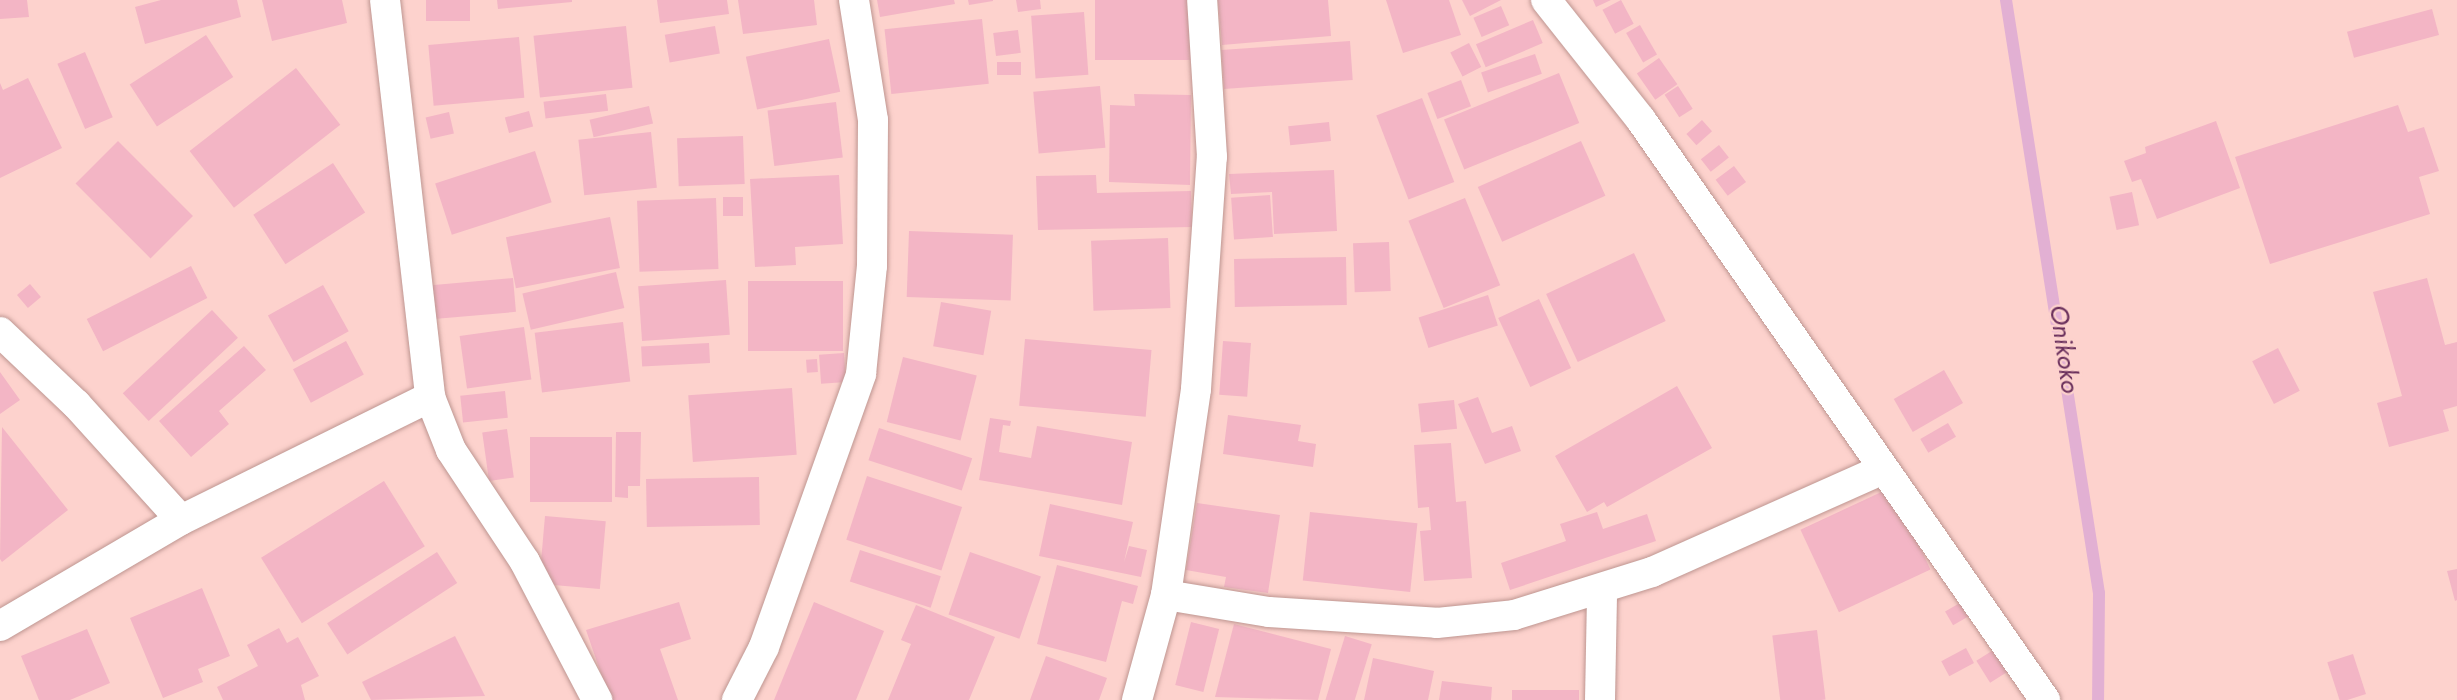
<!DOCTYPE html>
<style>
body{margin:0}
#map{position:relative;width:2457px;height:700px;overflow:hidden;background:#fdd2cd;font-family:Jost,sans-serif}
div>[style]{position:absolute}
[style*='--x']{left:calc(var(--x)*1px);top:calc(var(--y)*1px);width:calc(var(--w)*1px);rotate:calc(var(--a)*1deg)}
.stream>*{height:12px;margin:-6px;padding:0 6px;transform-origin:6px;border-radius:6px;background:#e2b0d3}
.building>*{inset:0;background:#f3b5c5;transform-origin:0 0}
.roads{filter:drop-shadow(0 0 2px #be9691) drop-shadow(0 0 2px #be9691)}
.minor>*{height:30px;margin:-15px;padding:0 15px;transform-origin:15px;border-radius:15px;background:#fff}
span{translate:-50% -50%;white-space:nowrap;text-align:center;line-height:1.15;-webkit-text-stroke:4.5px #fdd2cd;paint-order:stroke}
.water-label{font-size:26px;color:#692e5b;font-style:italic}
</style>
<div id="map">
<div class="stream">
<i style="--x:2006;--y:0;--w:600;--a:81.09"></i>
<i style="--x:2099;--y:593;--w:107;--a:90.5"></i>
</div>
<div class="building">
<i style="clip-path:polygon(0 0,27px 0,29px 17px,0 19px)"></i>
<i style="clip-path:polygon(161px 0,237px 0,241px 17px,145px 44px,135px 7px)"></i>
<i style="clip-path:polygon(262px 0,342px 0,347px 23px,272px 41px)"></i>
<i style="left:426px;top:0;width:44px;height:21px"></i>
<i style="clip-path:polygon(497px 0,572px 0,572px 2px,498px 9px)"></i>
<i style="clip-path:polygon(657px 0,727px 0,729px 14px,660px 23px)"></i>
<i style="clip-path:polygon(738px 0,814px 0,817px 25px,743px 34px)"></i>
<i style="clip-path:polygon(877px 0,954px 0,955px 4px,880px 17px)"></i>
<i style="clip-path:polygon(968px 0,993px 0,993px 1px,969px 5px)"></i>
<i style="clip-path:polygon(1016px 0,1040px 0,1041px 9px,1018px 12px)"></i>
<i style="left:1095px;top:0;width:97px;height:60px"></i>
<i style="clip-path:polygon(1218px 0,1328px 0,1331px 36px,1222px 45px)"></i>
<i style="clip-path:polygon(1386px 0,1449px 0,1461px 35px,1403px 53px)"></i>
<i style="clip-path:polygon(1462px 0,1501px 0,1470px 16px)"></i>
<i style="clip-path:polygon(1593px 0,1611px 0,1596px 7px)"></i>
<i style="left:1621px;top:0;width:27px;height:21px;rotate:62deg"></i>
<i style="left:1501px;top:6px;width:21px;height:30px;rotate:67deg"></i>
<i style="left:2432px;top:9px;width:27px;height:88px;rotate:75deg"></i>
<i style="left:1084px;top:12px;width:63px;height:53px;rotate:86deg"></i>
<i style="left:982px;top:19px;width:65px;height:98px;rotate:84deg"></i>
<i style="left:1533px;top:20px;width:25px;height:62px;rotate:67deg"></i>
<i style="left:1640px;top:25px;width:34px;height:16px;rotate:60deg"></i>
<i style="left:626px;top:26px;width:62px;height:93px;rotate:84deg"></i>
<i style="left:715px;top:26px;width:28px;height:51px;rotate:80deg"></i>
<i style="left:1018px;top:30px;width:23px;height:25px;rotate:83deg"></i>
<i style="left:206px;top:35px;width:50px;height:91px;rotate:57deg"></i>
<i style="left:519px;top:37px;width:61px;height:91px;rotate:85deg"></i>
<i style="left:829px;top:39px;width:54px;height:85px;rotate:78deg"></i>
<i style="left:1350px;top:41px;width:39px;height:129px;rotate:86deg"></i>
<i style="left:1469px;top:43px;width:27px;height:21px;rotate:63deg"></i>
<i style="left:85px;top:52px;width:71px;height:30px;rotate:67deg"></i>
<i style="left:1535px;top:54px;width:21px;height:57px;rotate:71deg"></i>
<i style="left:1659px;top:58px;width:32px;height:27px;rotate:55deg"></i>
<i style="left:997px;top:62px;width:24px;height:13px"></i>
<i style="left:296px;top:68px;width:72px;height:135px;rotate:52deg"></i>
<i style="left:1559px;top:73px;width:54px;height:124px;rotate:68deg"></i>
<i style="clip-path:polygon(28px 78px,62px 148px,0 178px,0 83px,3px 90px)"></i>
<i style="left:1461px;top:80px;width:28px;height:36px;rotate:69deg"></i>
<i style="left:1100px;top:86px;width:62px;height:67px;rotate:85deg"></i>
<i style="left:1678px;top:86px;width:27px;height:16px;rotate:57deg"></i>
<i style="left:606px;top:94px;width:17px;height:63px;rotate:83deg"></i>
<i style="clip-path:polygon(1134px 94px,1191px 95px,1190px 185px,1109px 182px,1110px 105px,1135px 106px)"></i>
<i style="left:1422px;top:98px;width:90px;height:49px;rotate:69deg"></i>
<i style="left:836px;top:102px;width:56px;height:69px;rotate:83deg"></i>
<i style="clip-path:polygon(2398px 105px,2408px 132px,2424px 127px,2439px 171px,2419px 177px,2430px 214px,2270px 264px,2235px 157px)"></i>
<i style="left:649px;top:106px;width:18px;height:61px;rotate:77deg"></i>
<i style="left:529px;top:111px;width:16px;height:25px;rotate:75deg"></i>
<i style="left:449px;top:112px;width:22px;height:24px;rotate:77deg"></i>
<i style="left:1702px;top:120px;width:15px;height:21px;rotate:48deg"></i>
<i style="clip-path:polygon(2216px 121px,2240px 188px,2157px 219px,2141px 179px,2132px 182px,2124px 161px,2146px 153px,2145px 147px)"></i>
<i style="left:1329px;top:122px;width:19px;height:41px;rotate:84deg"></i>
<i style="left:651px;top:132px;width:56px;height:73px;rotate:84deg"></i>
<i style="left:743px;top:136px;width:48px;height:66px;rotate:88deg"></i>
<i style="left:118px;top:141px;width:106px;height:60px;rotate:45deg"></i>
<i style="left:1581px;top:141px;width:60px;height:113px;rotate:66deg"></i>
<i style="left:1719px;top:145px;width:16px;height:23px;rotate:52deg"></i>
<i style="left:535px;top:151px;width:54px;height:105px;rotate:72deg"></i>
<i style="left:333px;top:163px;width:59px;height:95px;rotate:57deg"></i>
<i style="left:1734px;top:166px;width:20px;height:23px;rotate:53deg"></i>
<i style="clip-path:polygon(1334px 170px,1337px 231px,1274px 234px,1272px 192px,1231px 194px,1229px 174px)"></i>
<i style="clip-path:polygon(839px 175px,843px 244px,795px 247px,796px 265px,755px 267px,750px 179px)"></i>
<i style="clip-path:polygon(1096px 175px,1097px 193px,1191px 191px,1192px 227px,1038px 230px,1036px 176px)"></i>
<i style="left:2132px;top:192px;width:34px;height:23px;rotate:78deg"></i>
<i style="left:1270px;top:195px;width:42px;height:39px;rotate:86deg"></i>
<i style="left:723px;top:197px;width:20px;height:19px"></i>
<i style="left:716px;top:198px;width:71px;height:79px;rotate:88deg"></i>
<i style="left:1465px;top:198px;width:94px;height:61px;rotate:68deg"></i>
<i style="left:610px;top:217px;width:52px;height:106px;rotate:79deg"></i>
<i style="left:909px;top:231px;width:104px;height:66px;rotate:2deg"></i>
<i style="left:1168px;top:238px;width:70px;height:77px;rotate:88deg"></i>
<i style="left:1389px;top:242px;width:49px;height:36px;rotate:88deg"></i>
<i style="left:1634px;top:253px;width:75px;height:97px;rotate:65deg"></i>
<i style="left:1346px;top:257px;width:48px;height:112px;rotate:89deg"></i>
<i style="left:191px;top:266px;width:36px;height:117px;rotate:63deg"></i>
<i style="left:616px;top:272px;width:37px;height:96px;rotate:77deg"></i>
<i style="left:513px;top:278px;width:34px;height:85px;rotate:85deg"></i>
<i style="clip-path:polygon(2427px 278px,2445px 345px,2457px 342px,2457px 406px,2443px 410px,2449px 431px,2389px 447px,2377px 403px,2402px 396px,2373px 292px)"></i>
<i style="left:726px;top:280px;width:55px;height:88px;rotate:86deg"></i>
<i style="left:748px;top:281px;width:95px;height:70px"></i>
<i style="left:30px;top:284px;width:17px;height:17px;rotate:50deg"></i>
<i style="left:323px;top:285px;width:53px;height:63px;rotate:61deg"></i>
<i style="left:1488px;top:295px;width:32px;height:73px;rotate:72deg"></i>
<i style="left:1539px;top:299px;width:76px;height:45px;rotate:65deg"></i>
<i style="left:941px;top:302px;width:51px;height:45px;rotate:10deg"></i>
<i style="left:212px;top:310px;width:38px;height:122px;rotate:47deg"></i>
<i style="left:623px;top:322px;width:60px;height:89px;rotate:83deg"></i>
<i style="left:524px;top:327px;width:53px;height:65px;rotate:82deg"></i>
<i style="left:1025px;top:339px;width:127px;height:67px;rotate:5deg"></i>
<i style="left:346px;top:341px;width:38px;height:60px;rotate:62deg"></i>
<i style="left:1223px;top:341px;width:28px;height:54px;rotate:4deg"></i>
<i style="left:709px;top:343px;width:20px;height:68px;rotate:87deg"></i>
<i style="clip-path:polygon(244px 346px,266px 370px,219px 411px,229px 424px,191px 457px,159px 421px)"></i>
<i style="left:2278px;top:348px;width:48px;height:29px;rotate:63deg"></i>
<i style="left:844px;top:353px;width:29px;height:25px;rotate:86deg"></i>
<i style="left:903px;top:357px;width:76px;height:67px;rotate:14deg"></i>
<i style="left:817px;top:359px;width:13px;height:11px;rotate:86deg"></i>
<i style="left:1944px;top:370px;width:38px;height:58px;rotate:60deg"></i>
<i style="clip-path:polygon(0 372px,20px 400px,0 414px)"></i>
<i style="clip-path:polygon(1677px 386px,1712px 448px,1607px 507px,1604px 502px,1587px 512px,1555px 456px)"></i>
<i style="left:792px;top:388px;width:67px;height:104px;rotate:86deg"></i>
<i style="left:505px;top:391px;width:27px;height:45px;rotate:84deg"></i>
<i style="clip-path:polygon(1478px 397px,1492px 433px,1512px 426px,1521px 451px,1485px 464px,1458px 404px)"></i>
<i style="left:1454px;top:400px;width:29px;height:36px;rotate:84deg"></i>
<i style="clip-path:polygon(1228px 415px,1301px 425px,1298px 441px,1316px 444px,1313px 467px,1223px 454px)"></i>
<i style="clip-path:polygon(990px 418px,1011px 421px,1010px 426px,1003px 425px,999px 452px,1031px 458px,1037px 426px,1132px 442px,1122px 505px,979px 480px)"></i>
<i style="left:1948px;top:423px;width:16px;height:32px;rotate:60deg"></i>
<i style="clip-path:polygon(2px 427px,68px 510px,2px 562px,0 559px)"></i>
<i style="left:879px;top:428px;width:98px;height:34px;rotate:18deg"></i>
<i style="left:507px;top:429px;width:49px;height:25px;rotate:82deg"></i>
<i style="clip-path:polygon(616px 432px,641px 432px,640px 486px,628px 486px,628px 498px,615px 497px)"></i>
<i style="left:530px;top:437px;width:82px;height:65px"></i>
<i style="clip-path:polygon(1451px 443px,1456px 502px,1466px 501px,1472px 578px,1424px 581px,1420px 531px,1431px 530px,1429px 507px,1418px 508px,1414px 445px)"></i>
<i style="left:867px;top:476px;width:100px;height:67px;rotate:18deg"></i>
<i style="left:759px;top:477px;width:48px;height:113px;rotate:89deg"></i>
<i style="left:384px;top:481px;width:77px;height:145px;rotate:58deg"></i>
<i style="left:1892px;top:487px;width:91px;height:101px;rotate:65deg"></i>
<i style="clip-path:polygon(1197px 503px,1280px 515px,1268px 593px,1224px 587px,1226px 577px,1186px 570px)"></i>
<i style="clip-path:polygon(1050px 504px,1133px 522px,1124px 562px,1129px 546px,1147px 550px,1141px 577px,1039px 556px)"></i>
<i style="left:1310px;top:512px;width:108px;height:69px;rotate:6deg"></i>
<i style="clip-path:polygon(1597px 512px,1603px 529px,1647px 514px,1656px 541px,1510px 590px,1501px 563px,1566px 541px,1560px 524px)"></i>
<i style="left:545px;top:516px;width:61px;height:68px;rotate:5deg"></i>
<i style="left:860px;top:550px;width:85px;height:33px;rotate:18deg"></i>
<i style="left:437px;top:552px;width:37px;height:131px;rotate:57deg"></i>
<i style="left:970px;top:552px;width:75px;height:66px;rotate:19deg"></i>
<i style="clip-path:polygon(1057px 565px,1138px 586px,1133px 604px,1122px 601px,1106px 662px,1037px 644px)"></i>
<i style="clip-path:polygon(2457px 569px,2457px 600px,2455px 601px,2447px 571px)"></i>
<i style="clip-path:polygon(202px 588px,230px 656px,198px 669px,203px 682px,163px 698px,130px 618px)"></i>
<i style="left:1965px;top:600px;width:16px;height:23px;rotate:60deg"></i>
<i style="clip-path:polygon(679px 602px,691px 639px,660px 649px,678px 700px,610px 700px,586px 630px)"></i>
<i style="clip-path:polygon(814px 602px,884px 631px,856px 700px,774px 700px)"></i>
<i style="clip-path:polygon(916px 605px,995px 637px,969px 700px,888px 700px,911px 644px,901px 640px)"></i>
<i style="left:1191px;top:622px;width:29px;height:65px;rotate:14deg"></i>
<i style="clip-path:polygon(1234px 624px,1331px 649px,1318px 700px,1215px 697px)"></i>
<i style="clip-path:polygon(279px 628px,287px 643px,298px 637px,319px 676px,301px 685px,305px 700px,223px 700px,217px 687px,258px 666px,247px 645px)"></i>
<i style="clip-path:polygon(87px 629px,110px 683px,70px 700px,39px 700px,21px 656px)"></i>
<i style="left:1817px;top:630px;width:70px;height:45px;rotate:83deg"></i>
<i style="clip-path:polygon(455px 636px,485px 696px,371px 700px,362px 682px)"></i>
<i style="left:1345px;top:636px;width:28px;height:67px;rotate:17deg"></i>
<i style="left:1966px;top:648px;width:17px;height:28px;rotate:62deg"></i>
<i style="left:1995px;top:649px;width:26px;height:22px;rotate:58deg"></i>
<i style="left:2353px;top:654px;width:42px;height:27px;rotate:72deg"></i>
<i style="clip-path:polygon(1046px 656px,1107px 678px,1099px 700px,1030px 700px)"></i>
<i style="clip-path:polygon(1373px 658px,1434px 671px,1428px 700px,1364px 700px)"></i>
<i style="clip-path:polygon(1442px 681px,1492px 687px,1491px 700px,1439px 700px)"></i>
<i style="left:1512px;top:690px;width:67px;height:10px"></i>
</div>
<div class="roads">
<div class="minor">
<i style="--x:385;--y:0;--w:400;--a:83.5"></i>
<i style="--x:430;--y:397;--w:57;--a:68.4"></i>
<i style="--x:451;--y:450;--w:134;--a:56.5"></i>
<i style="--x:525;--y:562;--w:156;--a:62.4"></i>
<i style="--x:1546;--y:0;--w:153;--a:51.6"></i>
<i style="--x:1641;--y:120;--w:707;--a:55.14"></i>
<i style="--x:0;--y:332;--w:105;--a:43.5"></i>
<i style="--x:76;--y:404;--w:156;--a:47.8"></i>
<i style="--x:1166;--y:595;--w:104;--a:9.4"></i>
<i style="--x:1269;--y:612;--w:168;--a:3.7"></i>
<i style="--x:1437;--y:623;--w:77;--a:-5.9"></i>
<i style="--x:1514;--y:615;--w:145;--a:-17.3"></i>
<i style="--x:1652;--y:572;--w:253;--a:-24"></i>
<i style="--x:0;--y:626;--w:210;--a:-30.4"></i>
<i style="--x:181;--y:520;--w:278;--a:-26.3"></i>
<i style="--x:737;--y:700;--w:59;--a:-63"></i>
<i style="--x:764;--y:647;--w:290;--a:-70.4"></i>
<i style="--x:861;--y:374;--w:109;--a:-84.2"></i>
<i style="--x:872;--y:266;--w:146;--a:-89.6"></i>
<i style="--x:873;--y:120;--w:121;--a:-99"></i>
<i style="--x:1137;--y:700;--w:109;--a:-74.6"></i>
<i style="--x:1166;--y:595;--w:208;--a:-81.7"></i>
<i style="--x:1196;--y:389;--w:233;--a:-86.1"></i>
<i style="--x:1212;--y:157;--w:157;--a:-93.6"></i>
<i style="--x:1600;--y:700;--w:109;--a:-88.9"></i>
</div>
</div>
<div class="water-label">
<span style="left:2064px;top:349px;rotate:82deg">Onikoko</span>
</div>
</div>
